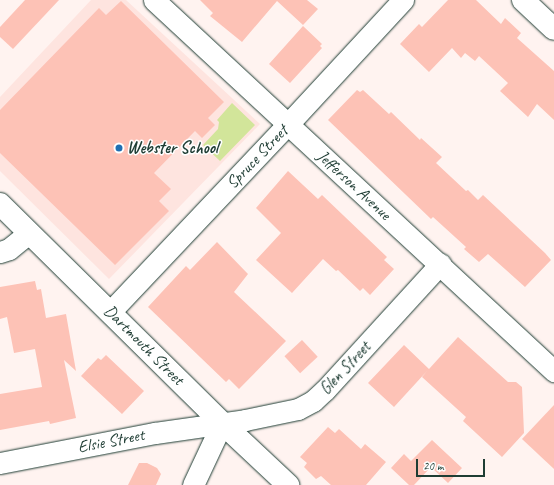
<!DOCTYPE html>
<style>
body{margin:0}
#map{position:relative;width:554px;height:485px;overflow:hidden;background:#fff3f0;font-family:Caveat,sans-serif}
div>[style]{position:absolute}
[style*='--x']{left:calc(var(--x)*1px);top:calc(var(--y)*1px);width:calc(var(--w)*1px);rotate:calc(var(--a)*1deg)}
.built>*{inset:0;background:#fee4df}
.green>*{inset:0;background:#d2e59a}
.building>*{inset:0;background:#fdc2b6;transform-origin:0 0}
.roads{filter:drop-shadow(0 0 1px #1f3d34) drop-shadow(0 0 1px #1f3d34)}
.street>*{height:21px;margin:-10.5px;padding:0 10.5px;transform-origin:10.5px;border-radius:10.5px;background:#fff}
.secondary>*{height:22px;margin:-11px;padding:0 11px;transform-origin:11px;border-radius:11px;background:#fff}
.dots>*{width:11px;height:11px;translate:-50% -50%;box-sizing:border-box;border:2px solid #fff;border-radius:50%}
span{translate:-50% -50%;white-space:nowrap;text-align:center;line-height:1.15;-webkit-text-stroke:3px #fff;paint-order:stroke}
.poi-label{font-size:17px;color:#1f3d34;font-weight:700}
.left{translate:0 -50%;text-align:left}
.street-label{font-size:17px;color:#1f3d34}
.scale{position:absolute;left:416px;top:459px;width:69px;height:18px;box-sizing:border-box;border:2px solid #1f3d34;border-top:0;padding-left:5px;font-size:12px;line-height:14px;white-space:nowrap;color:#1f3d34;-webkit-text-stroke:3px #fff;paint-order:stroke}
</style>
<div id="map">
<div class="built">
<i style="clip-path:polygon(91px 0,126px 0,260px 124px,109px 279px,0 171px,0 97px)"></i>
</div>
<div class="green">
<i style="clip-path:polygon(232px 103px,255px 125px,220px 161px,203px 145px,218px 129px,219px 122px,217px 120px)"></i>
</div>
<div class="building">
<i style="clip-path:polygon(25px 0,59px 0,13px 49px,0 37px,0 27px)"></i>
<i style="clip-path:polygon(200px 0,307px 0,318px 9px,303px 25px,277px 1px,242px 42px,210px 16px,213px 13px)"></i>
<i style="clip-path:polygon(448px 0,476px 0,501px 24px,505px 18px,521px 33px,517px 38px,554px 71px,554px 120px,537px 104px,528px 117px,500px 91px,508px 83px,479px 56px,475px 61px,465px 53px,461px 58px,452px 48px,429px 72px,400px 44px,419px 24px,422px 27px)"></i>
<i style="clip-path:polygon(121px 1px,224px 102px,208px 118px,215px 125px,202px 138px,195px 131px,154px 173px,171px 189px,159px 201px,169px 211px,115px 265px,0 153px,0 110px,99px 8px,106px 15px)"></i>
<i style="clip-path:polygon(303px 26px,322px 44px,320px 46px,322px 48px,290px 83px,269px 64px)"></i>
<i style="clip-path:polygon(357px 90px,360px 92px,363px 90px,389px 114px,391px 112px,420px 140px,421px 138px,442px 157px,436px 163px,466px 191px,468px 190px,478px 200px,483px 195px,545px 253px,551px 260px,525px 287px,488px 254px,479px 262px,464px 249px,466px 247px,433px 217px,431px 219px,328px 120px)"></i>
<i style="clip-path:polygon(288px 171px,318px 199px,322px 195px,387px 257px,384px 260px,394px 269px,370px 295px,363px 288px,360px 291px,338px 270px,336px 271px,323px 259px,292px 293px,256px 260px,281px 233px,256px 208px)"></i>
<i style="clip-path:polygon(217px 242px,248px 274px,234px 292px,286px 341px,239px 389px,229px 379px,226px 382px,148px 307px,186px 266px,190px 270px)"></i>
<i style="clip-path:polygon(35px 281px,37px 290px,41px 289px,46px 318px,66px 314px,76px 371px,64px 360px,76px 418px,50px 424px,49px 421px,0 430px,0 394px,42px 387px,35px 349px,14px 353px,7px 317px,0 319px,0 287px)"></i>
<i style="clip-path:polygon(458px 337px,508px 382px,516px 382px,522px 387px,524px 433px,502px 457px,463px 421px,466px 417px,422px 377px,427px 371px,394px 407px,368px 383px,404px 345px,429px 369px)"></i>
<i style="left:302px;top:340px;width:23px;height:24px;rotate:47deg"></i>
<i style="clip-path:polygon(106px 355px,144px 391px,122px 414px,81px 376px,98px 358px,101px 360px)"></i>
<i style="clip-path:polygon(554px 405px,554px 469px,522px 439px)"></i>
<i style="clip-path:polygon(328px 427px,335px 433px,339px 429px,361px 449px,365px 444px,386px 462px,366px 485px,331px 485px,321px 476px,316px 479px,304px 467px,307px 463px,300px 457px)"></i>
<i style="clip-path:polygon(432px 440px,462px 468px,448px 483px,431px 467px,414px 485px,409px 485px,391px 468px,404px 454px,411px 461px)"></i>
<i style="clip-path:polygon(139px 463px,147px 463px,157px 468px,161px 474px,156px 485px,128px 485px)"></i>
</div>
<div class="roads">
<div class="street">
<i style="--x:154;--y:0;--w:546;--a:42.85"></i>
<i style="--x:0;--y:252;--w:9;--a:-18"></i>
<i style="--x:9;--y:249;--w:26;--a:-39"></i>
<i style="--x:110;--y:312;--w:260;--a:-46.6"></i>
<i style="--x:289;--y:123;--w:168;--a:-47.2"></i>
<i style="--x:0;--y:463;--w:158;--a:-11"></i>
<i style="--x:155;--y:433;--w:91;--a:-8.2"></i>
<i style="--x:245;--y:420;--w:54;--a:-11.7"></i>
<i style="--x:298;--y:409;--w:17;--a:-28"></i>
<i style="--x:313;--y:401;--w:16;--a:-43"></i>
<i style="--x:325;--y:390;--w:171;--a:-47.6"></i>
<i style="--x:193;--y:485;--w:68;--a:-64.9"></i>
</div>
<div class="secondary">
<i style="--x:523;--y:0;--w:42;--a:43.1"></i>
<i style="--x:0;--y:204;--w:312;--a:44.6"></i>
<i style="--x:222;--y:423;--w:91;--a:43.2"></i>
</div>
</div>
<div class="dots">
<i style="left:119px;top:148px;background:#1f6fb2"></i>
</div>
<div class="poi-label">
<span class="left" style="left:127px;top:148px">Webster School</span>
</div>
<div class="street-label">
<span style="left:257px;top:157px;rotate:-46deg">Spruce Street</span>
<span style="left:354px;top:185px;rotate:43deg">Jefferson Avenue</span>
<span style="left:144px;top:345px;rotate:45deg">Dartmouth Street</span>
<span style="left:345px;top:368px;rotate:-47deg">Glen Street</span>
<span style="left:111px;top:441px;rotate:-11deg">Elsie Street</span>
</div>
<div class="scale">20 m</div>
</div>
